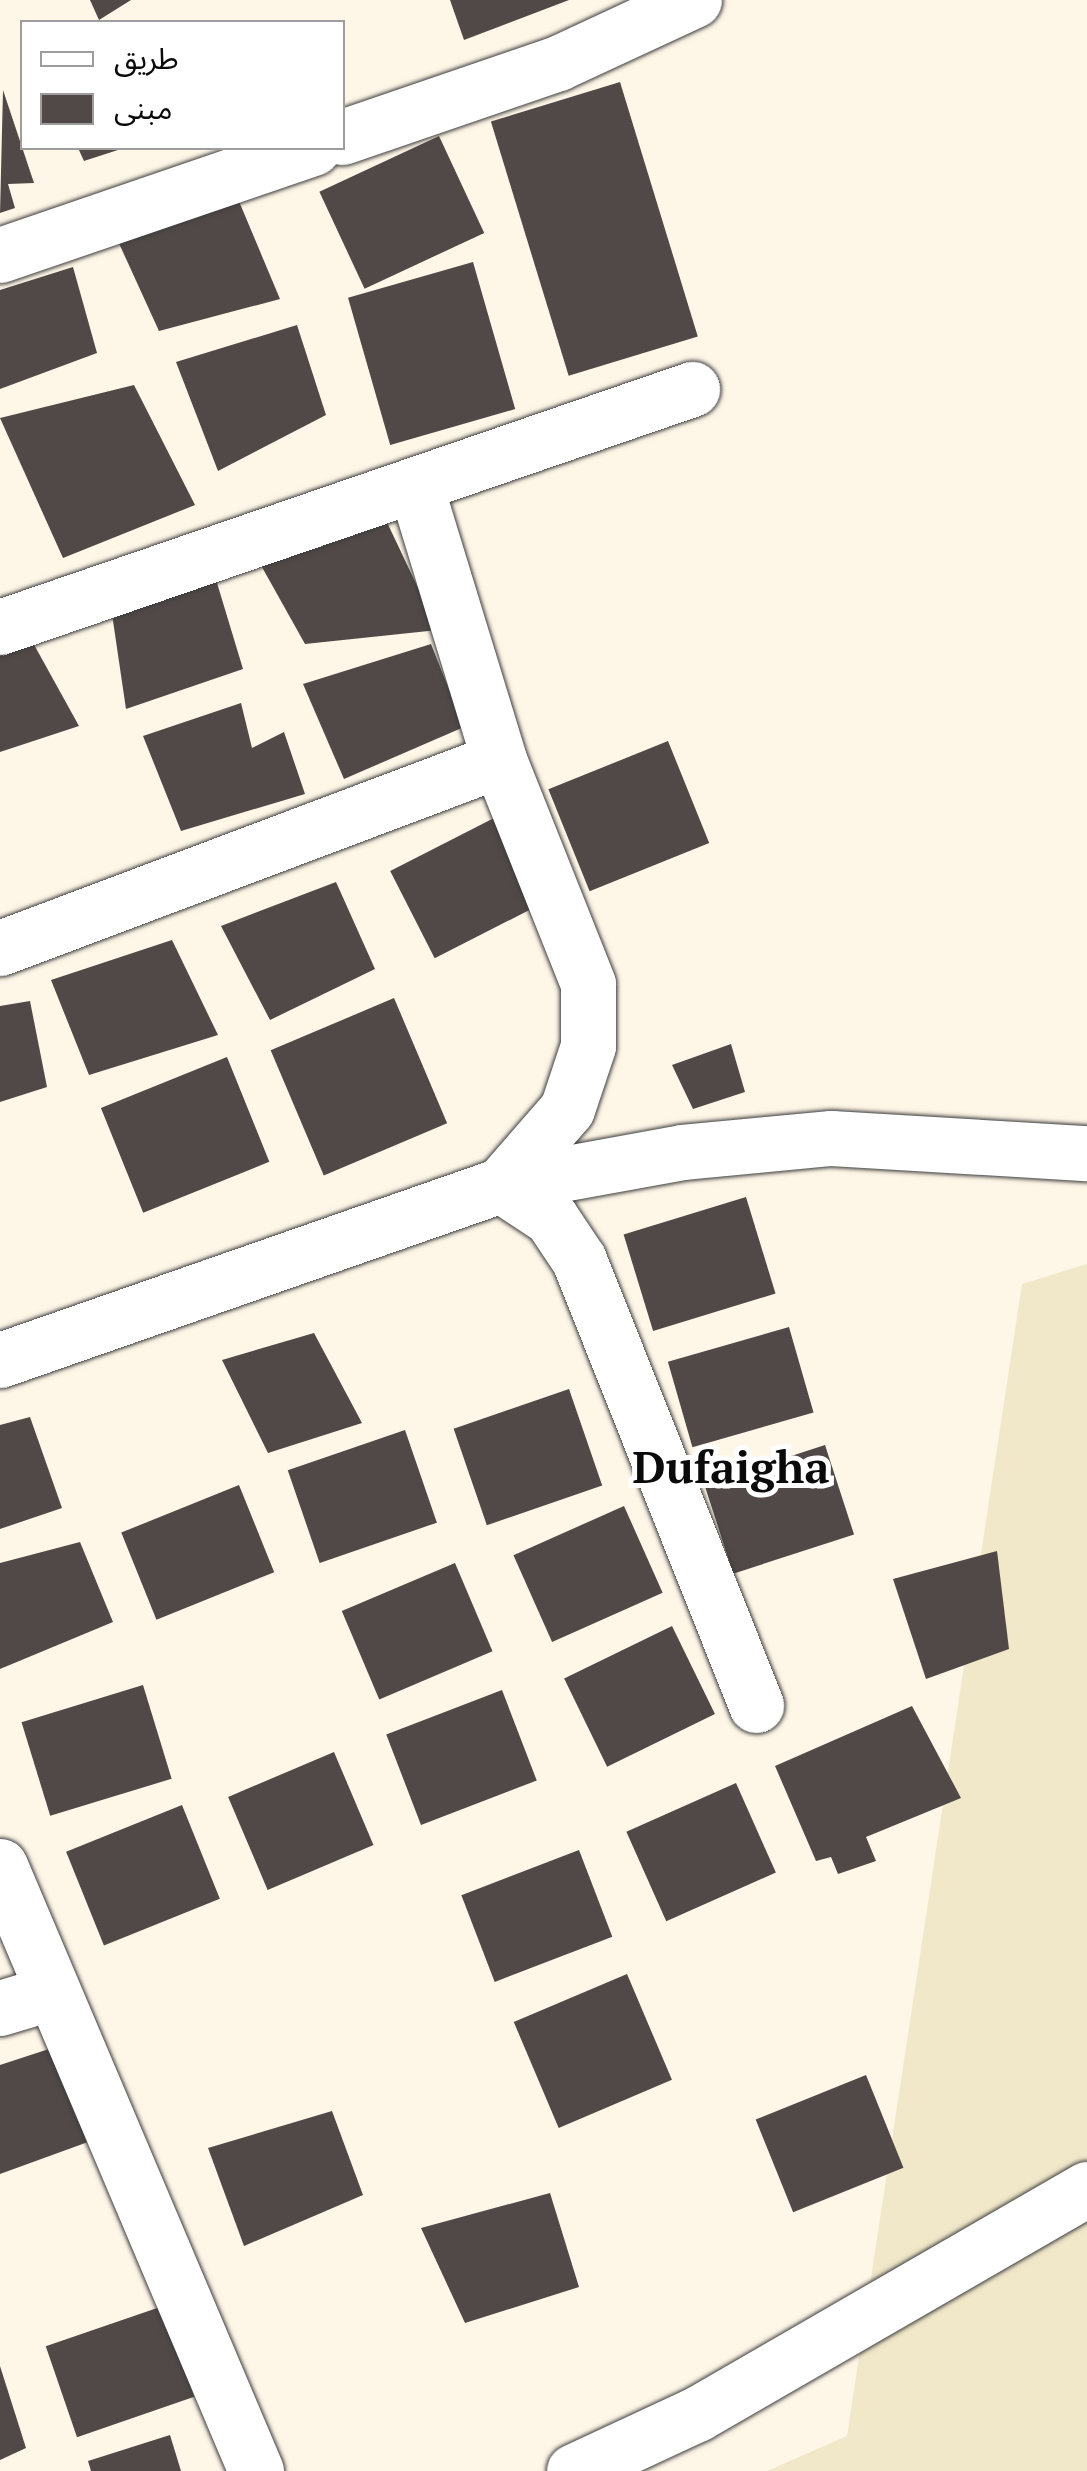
<!DOCTYPE html>
<meta charset="utf-8">
<style>
body{margin:0}
#map{position:relative;width:1087px;height:2471px;overflow:hidden;background:#fef6e7;font-family:"PT Serif","Noto Sans Arabic",serif}
div>[style]{position:absolute}
[style*='--x']{left:calc(var(--x)*1px);top:calc(var(--y)*1px);width:calc(var(--w)*1px);rotate:calc(var(--a)*1deg)}
.farmland>*{inset:0;background:#f1e8ca}
.building>*{inset:0;background:#514947;transform-origin:0 0}
.roads{filter:drop-shadow(0 0 2px #3d3d3d) drop-shadow(0 0 2px #3d3d3d)}
.minor>*{height:55px;margin:-27.5px;padding:0 27.5px;transform-origin:27.5px;border-radius:27.5px;background:#fff}
span{translate:-50% -50%;white-space:nowrap;text-align:center;line-height:1.15;-webkit-text-stroke:10px #fff;paint-order:stroke}
.district-label{font-size:45px;color:#0a0a0a;font-weight:700}
.legend{position:absolute;left:20px;top:20px;width:325px;height:130px;box-sizing:border-box;background:#fff;border:2px solid #9d9d9d;margin:0;padding:12px 18px;list-style:none;font-size:30px;color:#0a0a0a}
.legend li{display:flex;align-items:center;gap:20px;height:50px}
.legend b{width:50px;border:2px solid #9d9d9d}
</style>
<div id="map">
<div class="farmland">
<i style="clip-path:polygon(1087px 1264px,1087px 2471px,767px 2471px,847px 2436px,1022px 1284px)"></i>
</div>
<div class="building">
<i style="clip-path:polygon(90px 0,131px 0,99px 20px)"></i>
<i style="clip-path:polygon(450px 0,569px 0,464px 40px)"></i>
<i style="left:620px;top:82px;width:266px;height:135px;rotate:73deg"></i>
<i style="clip-path:polygon(3px 90px,34px 183px,8px 184px,15px 208px,0 213px)"></i>
<i style="left:439px;top:136px;width:107px;height:132px;rotate:65deg"></i>
<i style="clip-path:polygon(78px 148px,124px 148px,84px 161px)"></i>
<i style="clip-path:polygon(238px 199px,280px 299px,159px 331px,117px 239px)"></i>
<i style="left:473px;top:262px;width:153px;height:130px;rotate:74deg"></i>
<i style="clip-path:polygon(73px 267px,97px 353px,0 389px,0 290px)"></i>
<i style="clip-path:polygon(297px 325px,326px 415px,218px 471px,176px 362px)"></i>
<i style="clip-path:polygon(134px 385px,195px 505px,63px 558px,0 418px)"></i>
<i style="clip-path:polygon(384px 516px,438px 630px,305px 644px,258px 560px)"></i>
<i style="clip-path:polygon(214px 573px,243px 669px,126px 709px,112px 614px)"></i>
<i style="clip-path:polygon(32px 641px,79px 726px,0 752px,0 651px)"></i>
<i style="clip-path:polygon(431px 644px,464px 727px,344px 779px,303px 684px)"></i>
<i style="clip-path:polygon(241px 703px,252px 748px,284px 732px,305px 794px,181px 831px,143px 736px)"></i>
<i style="left:668px;top:741px;width:110px;height:129px;rotate:68deg"></i>
<i style="left:498px;top:816px;width:98px;height:121px;rotate:63deg"></i>
<i style="clip-path:polygon(336px 882px,375px 969px,270px 1020px,221px 926px)"></i>
<i style="clip-path:polygon(172px 940px,218px 1035px,89px 1075px,51px 980px)"></i>
<i style="left:394px;top:998px;width:136px;height:134px;rotate:67deg"></i>
<i style="clip-path:polygon(30px 1001px,47px 1087px,0 1102px,0 1006px)"></i>
<i style="clip-path:polygon(731px 1044px,745px 1092px,693px 1109px,672px 1065px)"></i>
<i style="left:227px;top:1057px;width:113px;height:136px;rotate:68deg"></i>
<i style="left:746px;top:1197px;width:101px;height:128px;rotate:73deg"></i>
<i style="left:789px;top:1327px;width:89px;height:126px;rotate:74deg"></i>
<i style="clip-path:polygon(314px 1333px,362px 1423px,268px 1453px,222px 1360px)"></i>
<i style="left:569px;top:1389px;width:102px;height:122px;rotate:71deg"></i>
<i style="clip-path:polygon(30px 1417px,62px 1508px,0 1529px,0 1425px)"></i>
<i style="left:405px;top:1430px;width:98px;height:124px;rotate:71deg"></i>
<i style="left:825px;top:1445px;width:94px;height:127px;rotate:72deg"></i>
<i style="left:239px;top:1485px;width:94px;height:127px;rotate:68deg"></i>
<i style="left:624px;top:1506px;width:95px;height:121px;rotate:66deg"></i>
<i style="clip-path:polygon(80px 1542px,113px 1622px,0 1669px,0 1563px)"></i>
<i style="clip-path:polygon(997px 1551px,1009px 1649px,926px 1679px,893px 1579px)"></i>
<i style="left:455px;top:1563px;width:96px;height:123px;rotate:67deg"></i>
<i style="left:672px;top:1626px;width:98px;height:120px;rotate:64deg"></i>
<i style="left:143px;top:1685px;width:98px;height:127px;rotate:73deg"></i>
<i style="left:502px;top:1690px;width:97px;height:124px;rotate:69deg"></i>
<i style="clip-path:polygon(912px 1706px,961px 1798px,866px 1837px,876px 1861px,838px 1874px,831px 1857px,816px 1861px,775px 1766px)"></i>
<i style="left:334px;top:1752px;width:101px;height:115px;rotate:67deg"></i>
<i style="left:736px;top:1783px;width:98px;height:120px;rotate:66deg"></i>
<i style="left:182px;top:1805px;width:101px;height:125px;rotate:68deg"></i>
<i style="left:579px;top:1850px;width:93px;height:126px;rotate:69deg"></i>
<i style="left:627px;top:1974px;width:115px;height:123px;rotate:67deg"></i>
<i style="clip-path:polygon(52px 2048px,88px 2142px,0 2174px,0 2065px)"></i>
<i style="left:866px;top:2075px;width:100px;height:119px;rotate:68deg"></i>
<i style="clip-path:polygon(332px 2111px,363px 2195px,244px 2246px,208px 2148px)"></i>
<i style="clip-path:polygon(550px 2193px,579px 2287px,465px 2323px,421px 2228px)"></i>
<i style="left:163px;top:2306px;width:96px;height:124px;rotate:71deg"></i>
<i style="clip-path:polygon(0 2366px,26px 2448px,0 2460px)"></i>
<i style="clip-path:polygon(170px 2435px,181px 2471px,91px 2471px,88px 2461px)"></i>
</div>
<div class="roads">
<div class="minor">
<i style="--x:342;--y:137;--w:228;--a:-18.9"></i>
<i style="--x:558;--y:63;--w:150;--a:-24.9"></i>
<i style="--x:0;--y:255;--w:331;--a:-18.9"></i>
<i style="--x:417;--y:491;--w:281;--a:73"></i>
<i style="--x:499;--y:760;--w:241;--a:68.3"></i>
<i style="--x:588;--y:984;--w:62;--a:90"></i>
<i style="--x:588;--y:1046;--w:66;--a:108.4"></i>
<i style="--x:567;--y:1109;--w:101;--a:131"></i>
<i style="--x:501;--y:1185;--w:60;--a:33.4"></i>
<i style="--x:551;--y:1218;--w:50;--a:56.3"></i>
<i style="--x:579;--y:1260;--w:479;--a:68.3"></i>
<i style="--x:0;--y:627;--w:732;--a:-18.98"></i>
<i style="--x:0;--y:948;--w:533;--a:-20.64"></i>
<i style="--x:0;--y:1360;--w:531;--a:-19.25"></i>
<i style="--x:501;--y:1185;--w:184;--a:-10.3"></i>
<i style="--x:682;--y:1152;--w:150;--a:-5.4"></i>
<i style="--x:831;--y:1138;--w:256;--a:3.4"></i>
<i style="--x:0;--y:1866;--w:657;--a:67.06"></i>
<i style="--x:0;--y:2008;--w:55;--a:-16.8"></i>
<i style="--x:574;--y:2471;--w:136;--a:-24.9"></i>
<i style="--x:697;--y:2414;--w:450;--a:-30"></i>
</div>
</div>
<div class="district-label">
<span style="left:731px;top:1467px">Dufaigha</span>
</div>
<ul class="legend">
<li><b style="height:12px;background:#fff"></b>طريق</li>
<li><b style="height:28px;background:#514947"></b>مبنى</li>
</ul>
</div>
